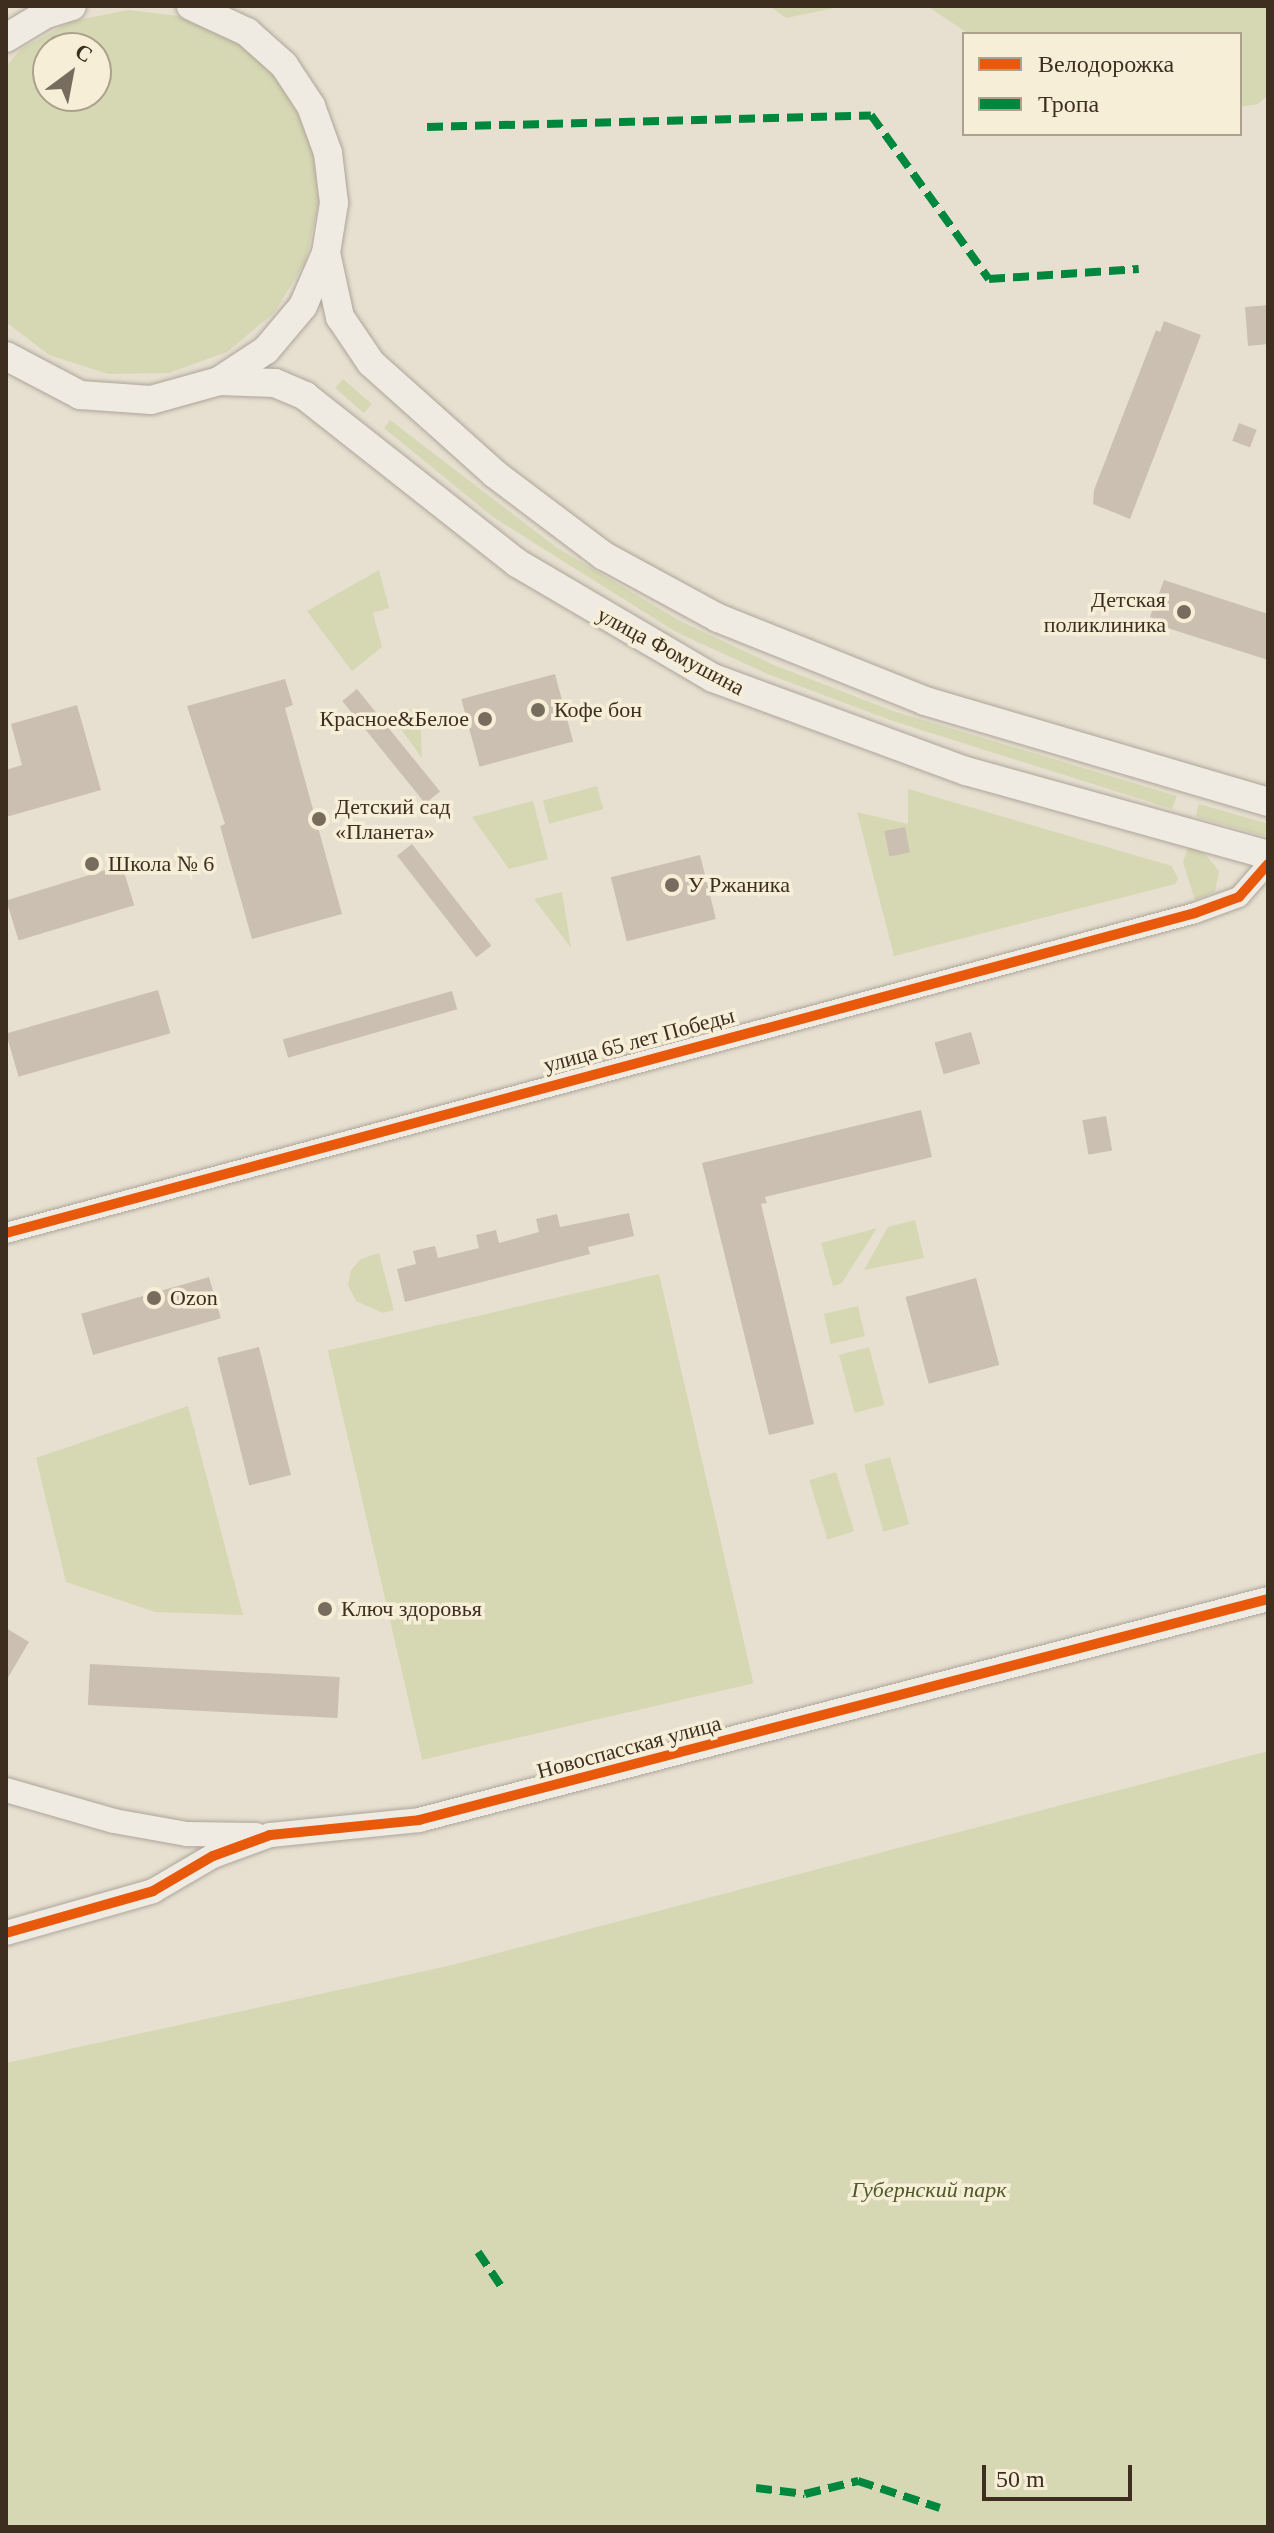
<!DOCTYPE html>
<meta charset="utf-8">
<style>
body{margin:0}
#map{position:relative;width:1274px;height:2533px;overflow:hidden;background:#e7e0d1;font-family:"Times New Roman",serif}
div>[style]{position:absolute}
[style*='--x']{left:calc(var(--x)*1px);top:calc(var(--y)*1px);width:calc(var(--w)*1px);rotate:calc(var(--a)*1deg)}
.green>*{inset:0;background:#d6d7b3;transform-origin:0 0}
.building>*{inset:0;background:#cbbfb2;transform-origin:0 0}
.roads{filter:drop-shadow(0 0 2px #ada599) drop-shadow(0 0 2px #ada599)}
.minor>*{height:20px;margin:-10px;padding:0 10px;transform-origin:10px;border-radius:10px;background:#efebe3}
.tertiary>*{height:24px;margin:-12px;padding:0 12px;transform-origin:12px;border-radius:12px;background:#efebe3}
.secondary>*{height:28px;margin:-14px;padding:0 14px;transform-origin:14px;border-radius:14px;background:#efebe3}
.quiet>*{height:8px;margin-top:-4px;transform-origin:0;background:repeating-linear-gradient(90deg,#00873e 0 16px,transparent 0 24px)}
.cycleway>*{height:10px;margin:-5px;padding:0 5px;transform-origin:5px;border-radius:5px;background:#e8590c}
.dots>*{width:22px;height:22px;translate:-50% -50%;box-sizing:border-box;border:4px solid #f7eed8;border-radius:50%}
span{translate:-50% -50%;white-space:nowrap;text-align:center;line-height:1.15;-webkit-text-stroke:7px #f7eed8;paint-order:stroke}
.poi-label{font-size:22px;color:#3d2e20}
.right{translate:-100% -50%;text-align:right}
.left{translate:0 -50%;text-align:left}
.street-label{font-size:22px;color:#3d2e20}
.park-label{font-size:22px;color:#4d5a26;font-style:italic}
.frame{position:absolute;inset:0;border:8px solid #3d2e20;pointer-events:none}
.legend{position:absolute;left:962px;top:32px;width:280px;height:104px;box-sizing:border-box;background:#f7eed8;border:2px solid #ada18e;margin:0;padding:10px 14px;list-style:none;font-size:24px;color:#3d2e20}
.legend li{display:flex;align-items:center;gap:16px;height:40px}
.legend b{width:40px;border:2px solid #ada18e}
.north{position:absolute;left:32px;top:32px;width:80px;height:80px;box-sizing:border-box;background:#f7eed8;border:2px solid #ada18e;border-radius:50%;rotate:32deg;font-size:22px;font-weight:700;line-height:32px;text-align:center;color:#3d2e20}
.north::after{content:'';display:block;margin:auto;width:28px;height:36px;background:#786c5e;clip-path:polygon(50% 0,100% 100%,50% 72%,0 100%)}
.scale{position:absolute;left:982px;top:2465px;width:150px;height:36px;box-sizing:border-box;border:4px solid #3d2e20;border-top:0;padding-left:10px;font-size:24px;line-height:28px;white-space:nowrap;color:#3d2e20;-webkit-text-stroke:6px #f7eed8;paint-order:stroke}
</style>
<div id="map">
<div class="green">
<i style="clip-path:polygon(770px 6px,844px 6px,786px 18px)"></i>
<i style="clip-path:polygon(927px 6px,1268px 6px,1268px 95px,1258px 104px,1240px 107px,1240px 34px,969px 34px)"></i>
<i style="clip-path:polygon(evenodd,129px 10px,186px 17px,239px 42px,283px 85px,311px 140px,319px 201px,306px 261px,274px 313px,227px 352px,169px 373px,108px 374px,49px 355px,6px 322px,6px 66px,21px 49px,72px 21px,129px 10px,48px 48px,96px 48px,96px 96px,48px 96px,48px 48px)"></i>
<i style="left:343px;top:379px;width:38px;height:12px;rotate:41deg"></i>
<i style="clip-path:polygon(390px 420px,556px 547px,682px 622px,774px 665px,893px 711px,1177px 796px,1172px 809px,890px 720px,770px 675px,676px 632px,493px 517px,384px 428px)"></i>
<i style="clip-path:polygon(379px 570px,389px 608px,373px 613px,382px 647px,352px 671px,307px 611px)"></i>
<i style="clip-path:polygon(420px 707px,422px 758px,390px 714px)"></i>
<i style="left:597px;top:786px;width:24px;height:56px;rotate:75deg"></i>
<i style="clip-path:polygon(908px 789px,1172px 866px,1178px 879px,1175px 884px,894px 956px,857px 812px,908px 824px)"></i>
<i style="clip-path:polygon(533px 801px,548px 859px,509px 869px,472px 817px)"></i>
<i style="left:1199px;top:804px;width:72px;height:13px;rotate:16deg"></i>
<i style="clip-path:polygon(1188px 847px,1205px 854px,1219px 871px,1215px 892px,1195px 900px,1183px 862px)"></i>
<i style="clip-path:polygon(562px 892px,571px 948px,534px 899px)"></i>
<i style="clip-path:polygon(915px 1220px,924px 1258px,864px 1270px,888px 1227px)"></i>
<i style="clip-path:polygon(877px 1228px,841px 1284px,833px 1286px,821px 1243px)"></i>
<i style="clip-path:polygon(379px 1253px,394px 1310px,383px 1313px,356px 1301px,348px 1285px,351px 1270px,361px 1259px)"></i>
<i style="left:659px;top:1274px;width:420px;height:340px;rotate:77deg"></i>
<i style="left:858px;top:1306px;width:31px;height:35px;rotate:77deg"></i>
<i style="left:869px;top:1347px;width:60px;height:31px;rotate:75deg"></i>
<i style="clip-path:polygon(188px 1406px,243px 1615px,155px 1612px,66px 1582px,36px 1458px)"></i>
<i style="left:890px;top:1457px;width:70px;height:27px;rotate:74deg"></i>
<i style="left:836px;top:1472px;width:62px;height:28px;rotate:73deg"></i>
<i style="clip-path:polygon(1268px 1751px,1268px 2527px,6px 2527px,6px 2063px,452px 1965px)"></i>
</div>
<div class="building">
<i style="clip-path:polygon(1268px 305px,1268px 344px,1248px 346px,1245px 307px)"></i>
<i style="clip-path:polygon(1164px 321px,1201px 335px,1130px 519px,1093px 504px,1094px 490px,1156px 330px,1160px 332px)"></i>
<i style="left:1239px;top:423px;width:19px;height:19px;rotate:21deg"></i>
<i style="clip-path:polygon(1164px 580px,1268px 614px,1268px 660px,1158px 625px,1159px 620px,1150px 617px)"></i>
<i style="left:555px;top:674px;width:70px;height:97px;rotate:75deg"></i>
<i style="clip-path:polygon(285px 679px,293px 705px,285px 708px,342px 914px,252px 939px,220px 826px,225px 824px,187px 706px)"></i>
<i style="left:357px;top:689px;width:132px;height:19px;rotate:51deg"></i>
<i style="clip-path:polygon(77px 705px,101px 790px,6px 817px,6px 770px,22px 765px,11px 724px)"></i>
<i style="left:905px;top:827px;width:26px;height:21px;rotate:79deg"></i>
<i style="left:412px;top:844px;width:129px;height:19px;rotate:52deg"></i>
<i style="left:700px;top:855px;width:66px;height:92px;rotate:76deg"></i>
<i style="left:122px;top:865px;width:42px;height:121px;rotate:73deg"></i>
<i style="left:158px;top:990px;width:45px;height:158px;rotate:74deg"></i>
<i style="left:452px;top:991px;width:19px;height:176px;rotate:74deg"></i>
<i style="left:971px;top:1032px;width:33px;height:38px;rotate:74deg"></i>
<i style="clip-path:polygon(921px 1110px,932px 1157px,765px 1197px,767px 1203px,761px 1204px,814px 1424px,769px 1435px,702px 1163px)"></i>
<i style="left:1106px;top:1116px;width:35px;height:24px;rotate:80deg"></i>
<i style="clip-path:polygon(629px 1213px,634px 1236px,588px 1247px,590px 1254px,405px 1302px,397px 1269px,416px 1264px,413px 1251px,435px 1246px,438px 1258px,479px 1248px,476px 1235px,496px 1230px,499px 1243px,539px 1232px,536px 1219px,557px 1214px,560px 1227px)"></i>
<i style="left:209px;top:1277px;width:43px;height:133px;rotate:74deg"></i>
<i style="left:976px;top:1278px;width:90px;height:73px;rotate:75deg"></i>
<i style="left:259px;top:1347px;width:132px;height:43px;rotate:76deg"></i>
<i style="clip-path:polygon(6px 1628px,29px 1642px,6px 1681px)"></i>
<i style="left:90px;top:1664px;width:250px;height:41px;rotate:3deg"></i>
</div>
<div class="roads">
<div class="minor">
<i style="--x:6;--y:1233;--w:1231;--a:-15.06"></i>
<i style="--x:1195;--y:913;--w:47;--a:-20"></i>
<i style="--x:1239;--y:897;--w:44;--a:-48.7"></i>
</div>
<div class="tertiary">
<i style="--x:6;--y:1790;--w:112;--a:16"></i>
<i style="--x:114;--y:1821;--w:74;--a:10.1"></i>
<i style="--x:187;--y:1834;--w:69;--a:0.8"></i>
<i style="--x:6;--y:1933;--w:153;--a:-15.9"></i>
<i style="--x:153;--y:1891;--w:69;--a:-30.3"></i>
<i style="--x:213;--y:1856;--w:61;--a:-20.2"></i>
<i style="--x:270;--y:1835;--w:150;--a:-5.7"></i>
<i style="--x:419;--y:1820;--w:877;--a:-14.59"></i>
</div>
<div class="secondary">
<i style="--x:6;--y:38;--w:47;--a:-31"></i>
<i style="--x:46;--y:14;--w:27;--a:-17"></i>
<i style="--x:326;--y:253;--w:66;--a:77.7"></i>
<i style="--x:340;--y:317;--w:55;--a:56"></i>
<i style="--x:371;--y:363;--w:166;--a:41.8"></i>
<i style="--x:495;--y:474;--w:136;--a:37"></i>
<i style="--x:604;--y:556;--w:130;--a:28.5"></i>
<i style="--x:718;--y:618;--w:223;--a:21.8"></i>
<i style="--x:925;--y:701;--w:358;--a:16.4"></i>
<i style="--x:6;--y:356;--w:84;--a:27.8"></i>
<i style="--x:80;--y:395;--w:71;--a:4"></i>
<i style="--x:151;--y:400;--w:71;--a:-15.6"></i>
<i style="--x:219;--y:381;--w:56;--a:-33.4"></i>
<i style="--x:266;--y:350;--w:57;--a:-49.9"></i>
<i style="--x:303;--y:306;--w:58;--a:-66.5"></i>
<i style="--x:326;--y:253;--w:51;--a:-80.9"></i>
<i style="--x:334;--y:203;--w:50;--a:-96.8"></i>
<i style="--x:328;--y:153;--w:50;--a:-109.9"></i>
<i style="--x:311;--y:106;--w:49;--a:-123.4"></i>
<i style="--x:284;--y:65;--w:50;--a:-138.3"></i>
<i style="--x:247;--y:32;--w:62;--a:-155.1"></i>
<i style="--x:219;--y:381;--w:56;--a:2"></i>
<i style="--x:275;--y:383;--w:33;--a:23"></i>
<i style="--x:305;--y:396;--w:270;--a:38.2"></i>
<i style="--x:517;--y:563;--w:227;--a:30.4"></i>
<i style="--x:713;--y:678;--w:270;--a:20.2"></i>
<i style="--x:966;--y:771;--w:313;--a:15.5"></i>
</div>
</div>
<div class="quiet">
<i style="--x:427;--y:127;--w:444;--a:-1.5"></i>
<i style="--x:871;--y:115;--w:202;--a:54.3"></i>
<i style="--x:989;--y:279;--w:150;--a:-3.8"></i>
<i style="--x:478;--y:2252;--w:40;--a:56"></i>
<i style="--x:756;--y:2488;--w:49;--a:7"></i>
<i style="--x:805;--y:2494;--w:55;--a:-13.8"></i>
<i style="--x:858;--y:2481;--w:86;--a:18.2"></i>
</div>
<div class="cycleway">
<i style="--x:6;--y:1233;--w:1231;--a:-15.06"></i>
<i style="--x:1195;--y:913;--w:47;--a:-20"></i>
<i style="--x:1239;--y:897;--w:44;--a:-48.7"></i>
<i style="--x:6;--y:1933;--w:153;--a:-15.9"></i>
<i style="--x:153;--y:1891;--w:69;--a:-30.3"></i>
<i style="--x:213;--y:1856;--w:61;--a:-20.2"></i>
<i style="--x:270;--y:1835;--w:150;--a:-5.7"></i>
<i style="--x:419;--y:1820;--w:877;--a:-14.59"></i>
</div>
<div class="dots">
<i style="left:1184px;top:612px;background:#786c5e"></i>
<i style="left:538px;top:710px;background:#786c5e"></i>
<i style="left:485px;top:719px;background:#786c5e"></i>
<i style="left:319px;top:819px;background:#786c5e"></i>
<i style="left:92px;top:864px;background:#786c5e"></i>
<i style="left:672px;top:885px;background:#786c5e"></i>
<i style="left:154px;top:1298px;background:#786c5e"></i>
<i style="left:325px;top:1609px;background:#786c5e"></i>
</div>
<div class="poi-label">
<span class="right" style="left:1166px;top:612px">Детская<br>поликлиника</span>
<span class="left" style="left:554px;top:710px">Кофе бон</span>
<span class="right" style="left:469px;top:719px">Красное&amp;Белое</span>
<span class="left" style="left:335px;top:819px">Детский сад<br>«Планета»</span>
<span class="left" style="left:108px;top:864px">Школа № 6</span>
<span class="left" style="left:688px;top:885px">У Ржаника</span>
<span class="left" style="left:170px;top:1298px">Ozon</span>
<span class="left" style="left:341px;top:1609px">Ключ здоровья</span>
</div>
<div class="street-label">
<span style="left:671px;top:651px;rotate:28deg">улица Фомушина</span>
<span style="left:639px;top:1040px;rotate:-15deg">улица 65 лет Победы</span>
<span style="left:629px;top:1747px;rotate:-15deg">Новоспасская улица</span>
</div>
<div class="park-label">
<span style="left:929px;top:2190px">Губернский парк</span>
</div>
<div class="frame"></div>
<ul class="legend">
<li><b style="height:10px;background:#e8590c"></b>Велодорожка</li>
<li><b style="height:10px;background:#00873e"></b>Тропа</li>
</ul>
<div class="north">С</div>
<div class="scale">50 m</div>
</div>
